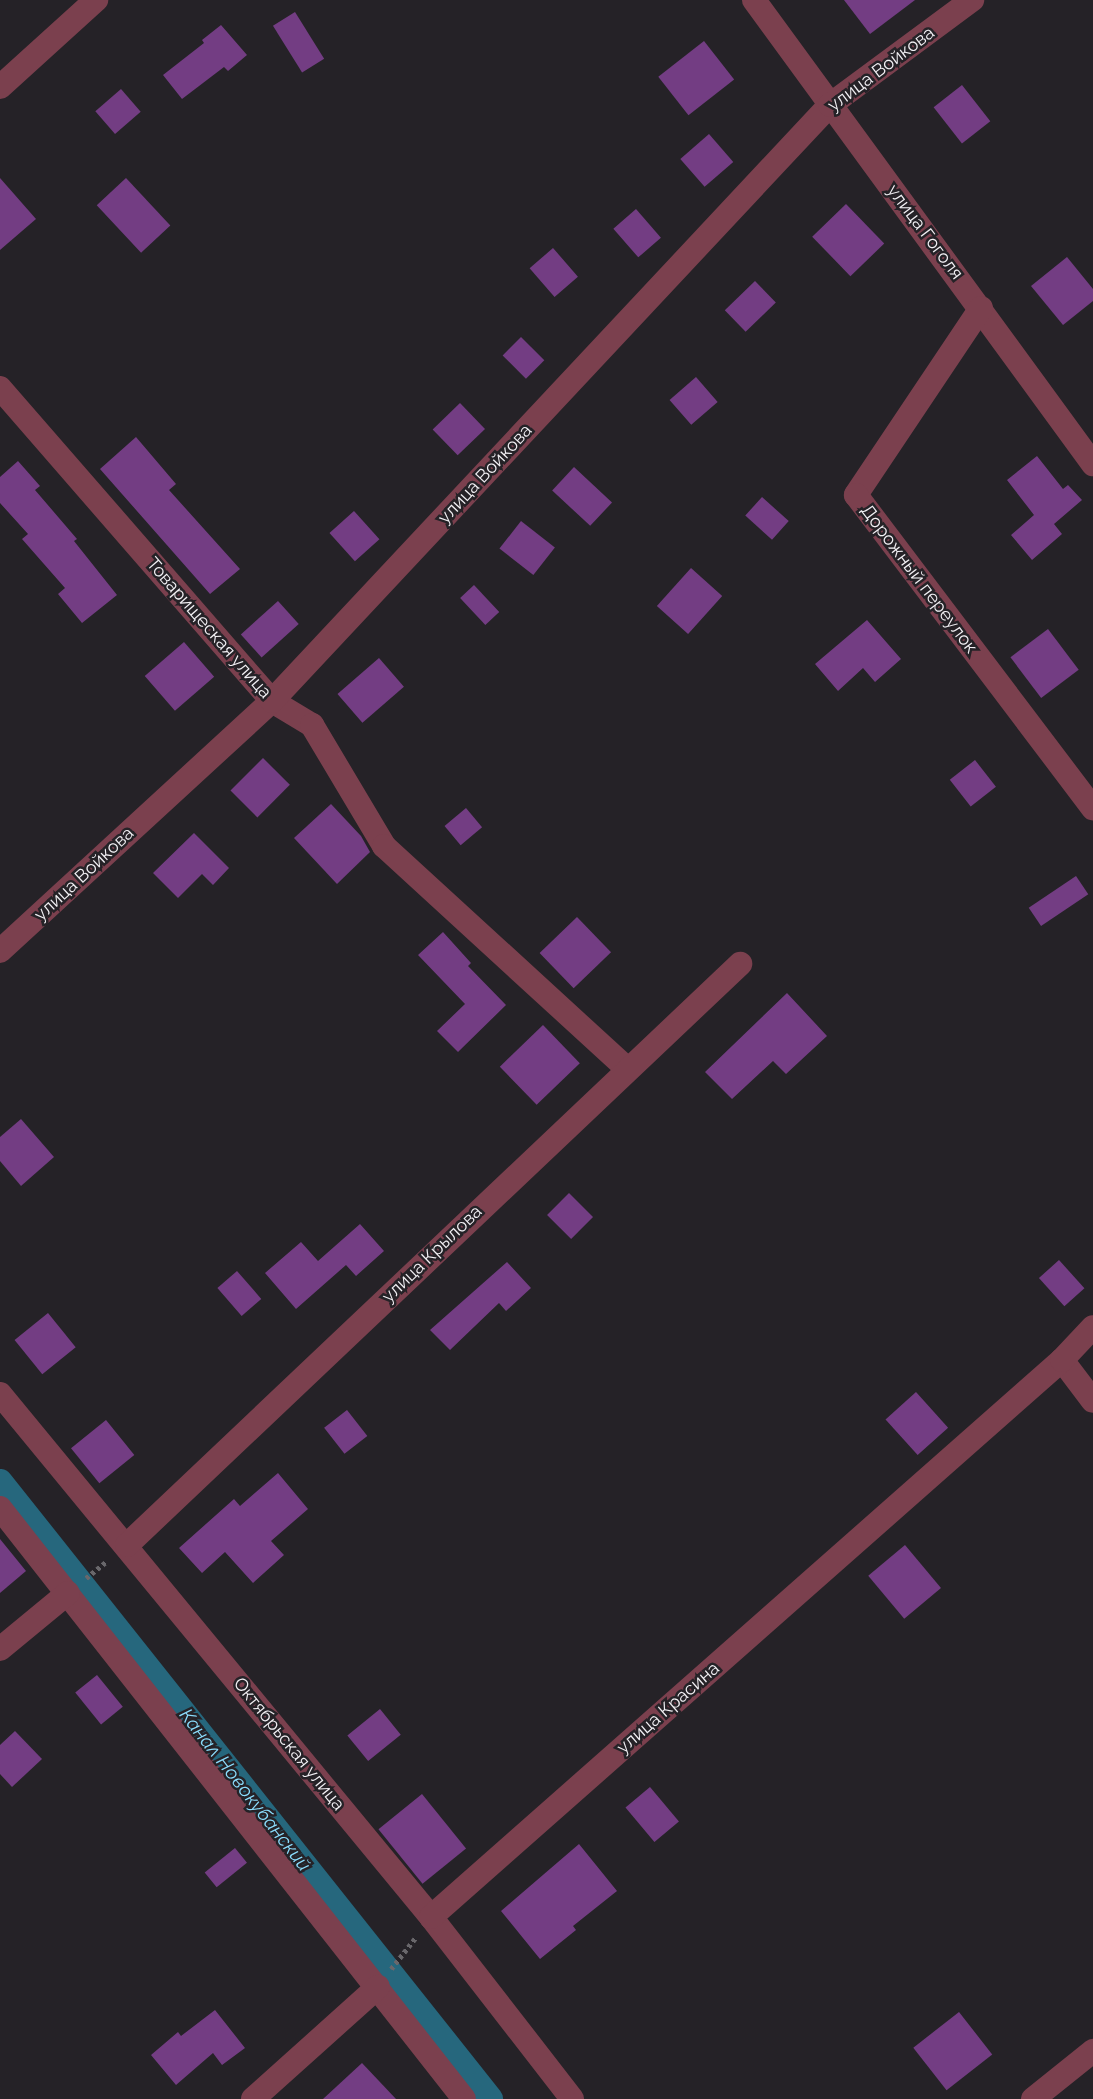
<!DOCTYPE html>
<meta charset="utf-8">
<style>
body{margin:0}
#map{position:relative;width:1093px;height:2099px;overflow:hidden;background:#252227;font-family:Raleway,sans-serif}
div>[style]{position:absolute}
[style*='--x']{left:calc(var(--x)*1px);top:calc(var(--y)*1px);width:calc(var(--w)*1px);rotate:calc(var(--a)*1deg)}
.canal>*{height:26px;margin:-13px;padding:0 13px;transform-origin:13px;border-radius:13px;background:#26677d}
.building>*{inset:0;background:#733d83;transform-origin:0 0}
.path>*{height:4.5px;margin-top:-2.25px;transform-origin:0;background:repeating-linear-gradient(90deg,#69676b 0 3.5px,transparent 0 7px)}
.minor>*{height:24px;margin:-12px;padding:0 12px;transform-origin:12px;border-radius:12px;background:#7b404e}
span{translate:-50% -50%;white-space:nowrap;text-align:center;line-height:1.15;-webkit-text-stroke:5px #252227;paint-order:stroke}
.street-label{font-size:18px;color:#f3f1f5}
.water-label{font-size:19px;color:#8bddfd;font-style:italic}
</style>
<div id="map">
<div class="canal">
<i style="--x:0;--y:1482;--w:788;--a:51.54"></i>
</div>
<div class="building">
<i style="clip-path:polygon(844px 0,915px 0,870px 34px)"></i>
<i style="left:295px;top:12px;width:55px;height:26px;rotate:58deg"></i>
<i style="clip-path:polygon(221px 25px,247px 55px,228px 71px,224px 67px,182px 99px,163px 75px,204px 43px,202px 40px)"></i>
<i style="left:704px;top:41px;width:49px;height:58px;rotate:52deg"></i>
<i style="left:962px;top:85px;width:46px;height:36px;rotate:52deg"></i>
<i style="left:121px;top:89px;width:30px;height:34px;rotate:49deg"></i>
<i style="left:709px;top:134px;width:37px;height:38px;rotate:49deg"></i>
<i style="clip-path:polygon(0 178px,36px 219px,0 250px)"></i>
<i style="left:126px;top:178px;width:65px;height:40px;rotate:47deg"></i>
<i style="left:846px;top:204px;width:55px;height:47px;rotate:46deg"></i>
<i style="left:636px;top:209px;width:38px;height:30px;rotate:49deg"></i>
<i style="left:553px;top:248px;width:38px;height:31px;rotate:49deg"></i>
<i style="clip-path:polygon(1067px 257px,1093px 289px,1093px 301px,1063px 325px,1031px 286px)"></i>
<i style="left:755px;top:281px;width:30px;height:42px;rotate:46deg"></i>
<i style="left:521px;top:337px;width:33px;height:26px;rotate:45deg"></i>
<i style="left:696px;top:377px;width:33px;height:35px;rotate:49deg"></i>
<i style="left:460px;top:403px;width:36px;height:38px;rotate:46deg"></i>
<i style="clip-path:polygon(136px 437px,176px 484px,169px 490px,240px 569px,210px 594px,100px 469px)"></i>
<i style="clip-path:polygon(1037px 456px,1063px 489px,1068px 485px,1082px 500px,1054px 524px,1062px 534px,1032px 560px,1011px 535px,1034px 515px,1007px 480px)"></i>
<i style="clip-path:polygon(18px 461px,40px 486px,35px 490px,77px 539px,74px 541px,117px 595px,82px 623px,58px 594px,65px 588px,22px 539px,28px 534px,0 503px,0 477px)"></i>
<i style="left:574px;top:467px;width:52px;height:32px;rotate:43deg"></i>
<i style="left:762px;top:497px;width:36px;height:25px;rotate:42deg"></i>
<i style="left:354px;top:511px;width:38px;height:33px;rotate:48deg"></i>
<i style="left:521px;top:521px;width:43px;height:35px;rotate:38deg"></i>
<i style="left:691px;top:568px;width:42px;height:51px;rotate:42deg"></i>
<i style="left:474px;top:585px;width:37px;height:19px;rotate:47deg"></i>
<i style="left:278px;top:601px;width:31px;height:50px;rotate:48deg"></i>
<i style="clip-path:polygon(867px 620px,901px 659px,875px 682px,863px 668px,838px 691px,815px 664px)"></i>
<i style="left:1048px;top:629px;width:51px;height:47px;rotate:53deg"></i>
<i style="left:184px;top:642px;width:46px;height:52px;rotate:49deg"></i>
<i style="left:379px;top:658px;width:38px;height:55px;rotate:49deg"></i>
<i style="left:263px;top:758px;width:38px;height:46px;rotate:45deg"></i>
<i style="left:975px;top:760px;width:34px;height:32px;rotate:52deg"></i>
<i style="clip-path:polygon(331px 804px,361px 836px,370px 852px,337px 884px,294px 838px)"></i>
<i style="left:466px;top:808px;width:25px;height:28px;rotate:50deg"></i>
<i style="clip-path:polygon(194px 833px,229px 868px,213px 885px,202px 874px,178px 898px,153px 873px)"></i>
<i style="left:1076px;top:876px;width:22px;height:57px;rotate:56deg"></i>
<i style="left:577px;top:917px;width:49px;height:52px;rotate:46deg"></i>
<i style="clip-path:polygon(443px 932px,471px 963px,468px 966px,506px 1005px,458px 1052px,437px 1031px,465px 1004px,418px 955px)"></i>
<i style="clip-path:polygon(787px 993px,827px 1036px,786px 1074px,773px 1061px,732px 1099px,705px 1072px)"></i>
<i style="left:543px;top:1025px;width:53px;height:60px;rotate:46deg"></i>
<i style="clip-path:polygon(21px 1119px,54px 1157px,21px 1186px,0 1161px,0 1137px)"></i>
<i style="left:569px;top:1193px;width:34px;height:31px;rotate:45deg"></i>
<i style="clip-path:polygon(360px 1224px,384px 1251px,356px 1276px,346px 1265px,296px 1309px,265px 1273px,301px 1242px,318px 1261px)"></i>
<i style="left:1059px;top:1260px;width:38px;height:27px;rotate:48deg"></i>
<i style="clip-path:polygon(507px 1262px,531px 1288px,506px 1311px,499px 1303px,450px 1350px,430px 1330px)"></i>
<i style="left:237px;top:1271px;width:37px;height:26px;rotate:49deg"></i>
<i style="left:48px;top:1313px;width:44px;height:43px;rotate:51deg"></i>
<i style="left:916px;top:1392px;width:48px;height:41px;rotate:48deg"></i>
<i style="left:347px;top:1410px;width:33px;height:29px;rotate:52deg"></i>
<i style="left:106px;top:1420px;width:45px;height:45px;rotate:51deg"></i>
<i style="clip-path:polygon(278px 1473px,308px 1509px,271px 1541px,284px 1555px,253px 1583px,225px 1552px,202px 1573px,179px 1548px,234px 1499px,240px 1506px)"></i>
<i style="clip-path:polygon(0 1539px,26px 1571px,0 1593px)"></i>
<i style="left:905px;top:1545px;width:56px;height:48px;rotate:50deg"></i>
<i style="left:97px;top:1675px;width:41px;height:28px;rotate:51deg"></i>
<i style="left:380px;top:1709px;width:33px;height:42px;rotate:51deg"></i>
<i style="clip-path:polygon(15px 1731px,42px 1759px,12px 1787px,0 1774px,0 1745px)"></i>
<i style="left:650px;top:1787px;width:45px;height:32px;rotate:50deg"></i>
<i style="left:422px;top:1794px;width:70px;height:56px;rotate:51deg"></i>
<i style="clip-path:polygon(579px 1844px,617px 1891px,573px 1926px,576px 1930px,540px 1959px,501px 1911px)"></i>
<i style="left:235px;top:1848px;width:19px;height:39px;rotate:51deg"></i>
<i style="clip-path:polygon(215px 2010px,245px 2048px,222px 2065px,213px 2053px,176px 2085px,151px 2055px,178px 2032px,181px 2036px)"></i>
<i style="left:959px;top:2012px;width:54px;height:58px;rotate:52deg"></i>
<i style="clip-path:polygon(362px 2063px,396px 2099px,323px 2099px)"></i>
</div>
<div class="path">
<i style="--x:86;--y:1578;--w:27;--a:-39"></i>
<i style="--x:391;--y:1969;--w:41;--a:-52"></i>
</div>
<div class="minor">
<i style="--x:754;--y:0;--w:575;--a:53.85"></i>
<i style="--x:0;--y:87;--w:130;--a:-42.2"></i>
<i style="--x:981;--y:308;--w:225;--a:123.8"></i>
<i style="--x:856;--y:495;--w:393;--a:52.9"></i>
<i style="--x:0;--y:388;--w:415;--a:49"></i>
<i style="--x:272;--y:701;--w:47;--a:31"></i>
<i style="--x:312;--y:725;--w:141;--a:59.2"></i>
<i style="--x:384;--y:846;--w:330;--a:42.5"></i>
<i style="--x:0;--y:951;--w:369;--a:-42.6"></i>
<i style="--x:272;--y:701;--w:816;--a:-46.89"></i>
<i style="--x:830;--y:105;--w:177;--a:-36.5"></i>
<i style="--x:1062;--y:1360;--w:51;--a:52.9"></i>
<i style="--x:0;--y:1394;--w:678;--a:50.51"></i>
<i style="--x:431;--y:1917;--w:230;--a:52.2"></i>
<i style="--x:0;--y:1508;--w:751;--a:51.86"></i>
<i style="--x:127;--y:1545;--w:845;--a:-43.46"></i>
<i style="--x:0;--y:1649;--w:88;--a:-39.5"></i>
<i style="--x:431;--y:1917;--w:842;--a:-41.44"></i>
<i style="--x:1062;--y:1360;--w:45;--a:-46.8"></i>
<i style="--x:253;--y:2099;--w:168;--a:-41.9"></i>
<i style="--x:1033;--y:2099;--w:77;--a:-38.7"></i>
</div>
<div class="street-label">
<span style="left:881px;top:69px;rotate:-37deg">улица Войкова</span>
<span style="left:925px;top:232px;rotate:53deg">улица Гоголя</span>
<span style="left:485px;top:474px;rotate:-47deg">улица Войкова</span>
<span style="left:919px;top:579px;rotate:53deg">Дорожный переулок</span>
<span style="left:209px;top:628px;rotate:49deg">Товарищеская улица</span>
<span style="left:84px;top:874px;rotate:-43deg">улица Войкова</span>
<span style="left:432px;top:1254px;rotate:-44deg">улица Крылова</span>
<span style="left:668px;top:1708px;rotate:-41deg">улица Красина</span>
<span style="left:289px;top:1744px;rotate:51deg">Октябрьская улица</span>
</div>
<div class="water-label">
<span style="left:245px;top:1790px;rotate:52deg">Канал Новокубанский</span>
</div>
</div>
